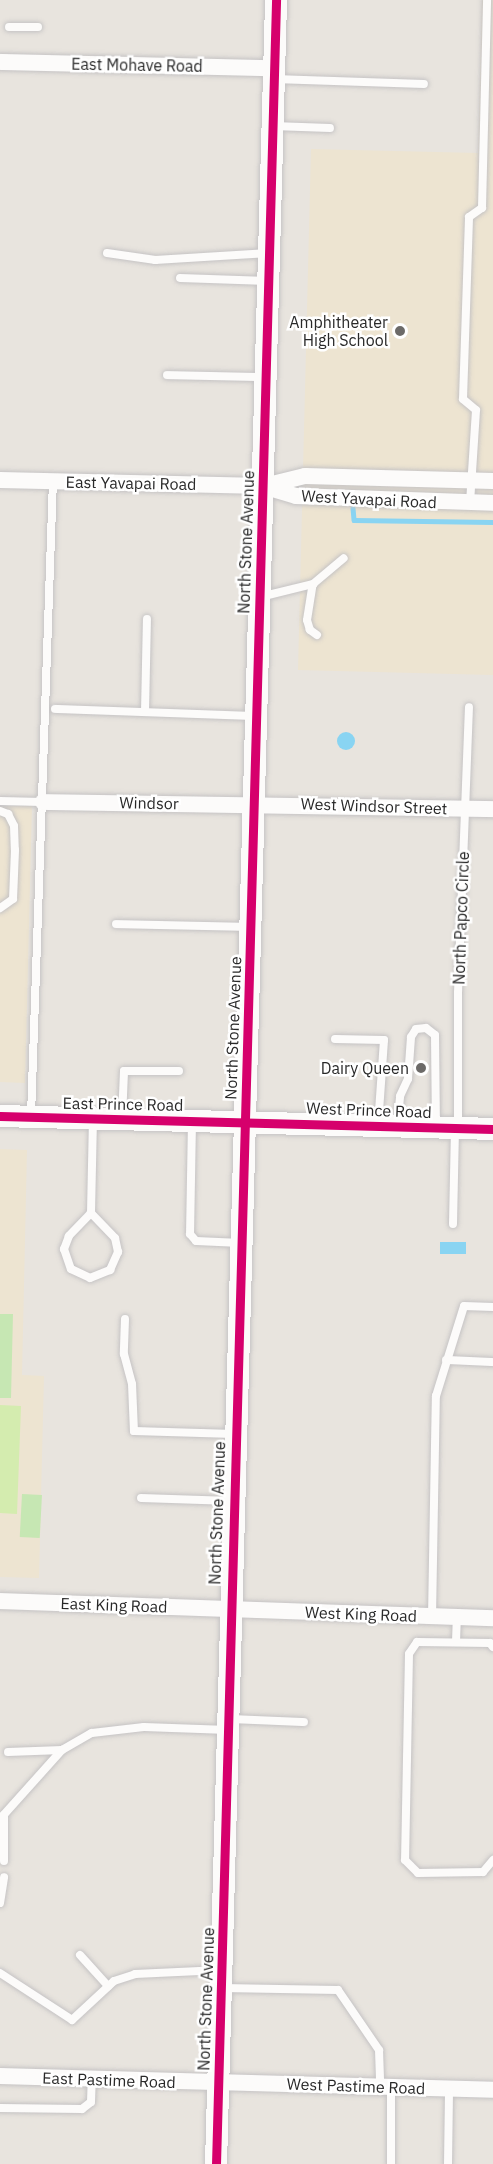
<!DOCTYPE html>
<style>
body{margin:0}
#map{position:relative;width:493px;height:2164px;overflow:hidden;background:#e8e4de;font-family:"IBM Plex Sans",sans-serif}
div>[style]{position:absolute}
[style*='--x']{left:calc(var(--x)*1px);top:calc(var(--y)*1px);width:calc(var(--w)*1px);rotate:calc(var(--a)*1deg)}
.education>*{inset:0;background:#ede4d1}
.green>*{inset:0;background:#c6e7b3;transform-origin:0 0}
.pitch>*{inset:0;background:#d4ecaf}
.water>*{inset:0;background:#89d4f2;transform-origin:0 0}
.round{border-radius:50%}
.stream>*{height:4.5px;margin:-2.25px;padding:0 2.25px;transform-origin:2.25px;border-radius:2.25px;background:#89d4f2}
.roads{filter:drop-shadow(0 0 2px #c5c3c4) drop-shadow(0 0 2px #c5c3c4)}
.lane>*{height:8px;margin:-4px;padding:0 4px;transform-origin:4px;border-radius:4px;background:#fcfbfa}
.street>*{height:16px;margin:-8px;padding:0 8px;transform-origin:8px;border-radius:8px;background:#fcfbfa}
.secondary>*{height:22px;margin:-11px;padding:0 11px;transform-origin:11px;border-radius:11px;background:#fcfbfa}
.cycleway>*{height:9px;margin:-4.5px;padding:0 4.5px;transform-origin:4.5px;border-radius:4.5px;background:#d6006c}
.dots>*{width:16px;height:16px;translate:-50% -50%;box-sizing:border-box;border:3px solid #fff;border-radius:50%}
span{translate:-50% -50%;white-space:nowrap;text-align:center;line-height:1.15;-webkit-text-stroke:5px #fff;paint-order:stroke}
.street-label{font-size:16px;color:#292929}
.poi-label{font-size:16px;color:#292929}
.right{translate:-100% -50%;text-align:right}
</style>
<div id="map">
<div class="education">
<i style="clip-path:polygon(482px 0,493px 0,493px 675px,298px 670px,311px 149px,478px 153px)"></i>
<i style="clip-path:polygon(0 806px,32px 806px,25px 1083px,0 1082px)"></i>
<i style="clip-path:polygon(0 1149px,27px 1150px,22px 1375px,44px 1376px,39px 1578px,0 1577px)"></i>
</div>
<div class="green">
<i style="clip-path:polygon(0 1314px,13px 1314px,11px 1398px,0 1398px)"></i>
<i style="left:22px;top:1494px;width:20px;height:43px;rotate:3deg"></i>
</div>
<div class="pitch">
<i style="clip-path:polygon(0 1405px,21px 1406px,17px 1514px,0 1513px)"></i>
</div>
<div class="water">
<i class="round" style="left:337px;top:732px;width:18px;height:18px"></i>
<i style="left:440px;top:1242px;width:26px;height:12px"></i>
</div>
<div class="stream">
<i style="--x:353;--y:508;--w:12;--a:85"></i>
<i style="--x:354;--y:520;--w:139;--a:0.8"></i>
</div>
<div class="roads">
<div class="lane">
<i style="--x:9;--y:27;--w:29;--a:0"></i>
<i style="--x:274;--y:79;--w:150;--a:1.9"></i>
<i style="--x:273;--y:126;--w:57;--a:2"></i>
<i style="--x:107;--y:253;--w:49;--a:8.3"></i>
<i style="--x:155;--y:260;--w:114;--a:-3.5"></i>
<i style="--x:180;--y:278;--w:88;--a:2"></i>
<i style="--x:167;--y:375;--w:98;--a:1.2"></i>
<i style="--x:470;--y:503;--w:93;--a:-86.3"></i>
<i style="--x:476;--y:410;--w:17;--a:-140"></i>
<i style="--x:463;--y:399;--w:182;--a:-88.1"></i>
<i style="--x:469;--y:217;--w:16;--a:-35"></i>
<i style="--x:482;--y:208;--w:208;--a:-88.6"></i>
<i style="--x:260;--y:597;--w:55;--a:-13.8"></i>
<i style="--x:317;--y:635;--w:9;--a:-144"></i>
<i style="--x:310;--y:630;--w:10;--a:-107"></i>
<i style="--x:307;--y:620;--w:36;--a:-81"></i>
<i style="--x:313;--y:584;--w:40;--a:-40"></i>
<i style="--x:55;--y:709;--w:201;--a:2"></i>
<i style="--x:145;--y:712;--w:93;--a:-88.8"></i>
<i style="--x:0;--y:801;--w:43;--a:1.3"></i>
<i style="--x:0;--y:811;--w:9;--a:21"></i>
<i style="--x:8;--y:814;--w:13;--a:63"></i>
<i style="--x:14;--y:826;--w:24;--a:88"></i>
<i style="--x:15;--y:850;--w:49;--a:92.3"></i>
<i style="--x:13;--y:899;--w:16;--a:145"></i>
<i style="--x:116;--y:924;--w:132;--a:1.3"></i>
<i style="--x:335;--y:1039;--w:49;--a:1.2"></i>
<i style="--x:384;--y:1040;--w:86;--a:94"></i>
<i style="--x:31;--y:1116;--w:635;--a:-88.02"></i>
<i style="--x:122;--y:1119;--w:48;--a:-87.6"></i>
<i style="--x:124;--y:1071;--w:55;--a:0"></i>
<i style="--x:192;--y:1121;--w:113;--a:91"></i>
<i style="--x:190;--y:1234;--w:9;--a:49"></i>
<i style="--x:196;--y:1241;--w:45;--a:2.5"></i>
<i style="--x:397;--y:1126;--w:30;--a:-84"></i>
<i style="--x:400;--y:1096;--w:19;--a:-65"></i>
<i style="--x:408;--y:1079;--w:42;--a:-85.9"></i>
<i style="--x:411;--y:1037;--w:9;--a:-58"></i>
<i style="--x:416;--y:1029;--w:10;--a:-6"></i>
<i style="--x:426;--y:1028;--w:11;--a:38"></i>
<i style="--x:435;--y:1035;--w:92;--a:89.4"></i>
<i style="--x:458;--y:1128;--w:135;--a:-90"></i>
<i style="--x:458;--y:993;--w:286;--a:-87.8"></i>
<i style="--x:91;--y:1213;--w:32;--a:134"></i>
<i style="--x:69;--y:1236;--w:14;--a:111"></i>
<i style="--x:64;--y:1249;--w:21;--a:71"></i>
<i style="--x:71;--y:1269;--w:21;--a:25"></i>
<i style="--x:90;--y:1278;--w:22;--a:-22"></i>
<i style="--x:110;--y:1270;--w:20;--a:-66"></i>
<i style="--x:118;--y:1252;--w:14;--a:-102"></i>
<i style="--x:115;--y:1238;--w:35;--a:-134"></i>
<i style="--x:91;--y:1213;--w:92;--a:-88.8"></i>
<i style="--x:453;--y:1224;--w:95;--a:-88.8"></i>
<i style="--x:125;--y:1319;--w:35;--a:92"></i>
<i style="--x:124;--y:1354;--w:31;--a:75"></i>
<i style="--x:132;--y:1384;--w:47;--a:87.6"></i>
<i style="--x:134;--y:1431;--w:100;--a:1.7"></i>
<i style="--x:446;--y:1360;--w:47;--a:2.4"></i>
<i style="--x:141;--y:1498;--w:91;--a:1.9"></i>
<i style="--x:432;--y:1617;--w:221;--a:-89"></i>
<i style="--x:436;--y:1396;--w:94;--a:-72.7"></i>
<i style="--x:464;--y:1306;--w:29;--a:2"></i>
<i style="--x:456;--y:1642;--w:24;--a:-88"></i>
<i style="--x:493;--y:1647;--w:5;--a:-127"></i>
<i style="--x:490;--y:1643;--w:73;--a:-179.2"></i>
<i style="--x:417;--y:1642;--w:14;--a:124"></i>
<i style="--x:409;--y:1654;--w:206;--a:91.1"></i>
<i style="--x:405;--y:1860;--w:18;--a:45"></i>
<i style="--x:418;--y:1873;--w:65;--a:-0.9"></i>
<i style="--x:483;--y:1872;--w:16;--a:-50"></i>
<i style="--x:229;--y:1719;--w:75;--a:2.3"></i>
<i style="--x:8;--y:1752;--w:54;--a:-2.1"></i>
<i style="--x:0;--y:1819;--w:93;--a:-48.1"></i>
<i style="--x:62;--y:1750;--w:34;--a:-30"></i>
<i style="--x:92;--y:1733;--w:52;--a:-6.6"></i>
<i style="--x:144;--y:1727;--w:84;--a:2"></i>
<i style="--x:4;--y:1861;--w:46;--a:-90"></i>
<i style="--x:0;--y:1903;--w:26;--a:-81"></i>
<i style="--x:80;--y:1955;--w:42;--a:47.9"></i>
<i style="--x:0;--y:1973;--w:86;--a:33.1"></i>
<i style="--x:72;--y:2020;--w:57;--a:-42.9"></i>
<i style="--x:114;--y:1981;--w:22;--a:-18"></i>
<i style="--x:135;--y:1974;--w:86;--a:-2.7"></i>
<i style="--x:222;--y:1988;--w:116;--a:1"></i>
<i style="--x:338;--y:1990;--w:73;--a:55.7"></i>
<i style="--x:379;--y:2050;--w:37;--a:88"></i>
<i style="--x:0;--y:2108;--w:82;--a:0.7"></i>
<i style="--x:82;--y:2109;--w:11;--a:-38"></i>
<i style="--x:91;--y:2102;--w:23;--a:-88"></i>
<i style="--x:391;--y:2164;--w:76;--a:-90"></i>
<i style="--x:448;--y:2164;--w:75;--a:-89.2"></i>
</div>
<div class="street">
<i style="--x:0;--y:62;--w:274;--a:1.3"></i>
<i style="--x:0;--y:480;--w:263;--a:1.3"></i>
<i style="--x:263;--y:486;--w:34;--a:17"></i>
<i style="--x:296;--y:496;--w:197;--a:2"></i>
<i style="--x:264;--y:486;--w:42;--a:-13.7"></i>
<i style="--x:305;--y:476;--w:188;--a:1.5"></i>
<i style="--x:43;--y:802;--w:450;--a:0.9"></i>
<i style="--x:0;--y:1601;--w:493;--a:2"></i>
<i style="--x:0;--y:2076;--w:493;--a:1.6"></i>
</div>
<div class="secondary">
<i style="--x:0;--y:1116;--w:493;--a:1.5"></i>
<i style="--x:216;--y:2164;--w:2165;--a:-88.41"></i>
</div>
</div>
<div class="cycleway">
<i style="--x:0;--y:1116;--w:493;--a:1.5"></i>
<i style="--x:216;--y:2164;--w:2165;--a:-88.41"></i>
</div>
<div class="dots">
<i style="left:400px;top:331px;background:#6c6a68"></i>
<i style="left:421px;top:1068px;background:#6c6a68"></i>
</div>
<div class="street-label">
<span style="left:137px;top:65px;rotate:1deg">East Mohave Road</span>
<span style="left:131px;top:483px;rotate:1deg">East Yavapai Road</span>
<span style="left:369px;top:499px;rotate:3deg">West Yavapai Road</span>
<span style="left:246px;top:542px;rotate:-88deg">North Stone Avenue</span>
<span style="left:149px;top:803px;rotate:1deg">Windsor</span>
<span style="left:374px;top:806px;rotate:2deg">West Windsor Street</span>
<span style="left:461px;top:918px;rotate:-88deg">North Papco Circle</span>
<span style="left:233px;top:1028px;rotate:-88deg">North Stone Avenue</span>
<span style="left:123px;top:1104px;rotate:1deg">East Prince Road</span>
<span style="left:369px;top:1110px;rotate:2deg">West Prince Road</span>
<span style="left:217px;top:1513px;rotate:-88deg">North Stone Avenue</span>
<span style="left:114px;top:1605px;rotate:2deg">East King Road</span>
<span style="left:361px;top:1614px;rotate:2deg">West King Road</span>
<span style="left:206px;top:1999px;rotate:-88deg">North Stone Avenue</span>
<span style="left:109px;top:2080px;rotate:2deg">East Pastime Road</span>
<span style="left:356px;top:2086px;rotate:2deg">West Pastime Road</span>
</div>
<div class="poi-label">
<span class="right" style="left:388px;top:331px">Amphitheater<br>High School</span>
<span class="right" style="left:409px;top:1068px">Dairy Queen</span>
</div>
</div>
